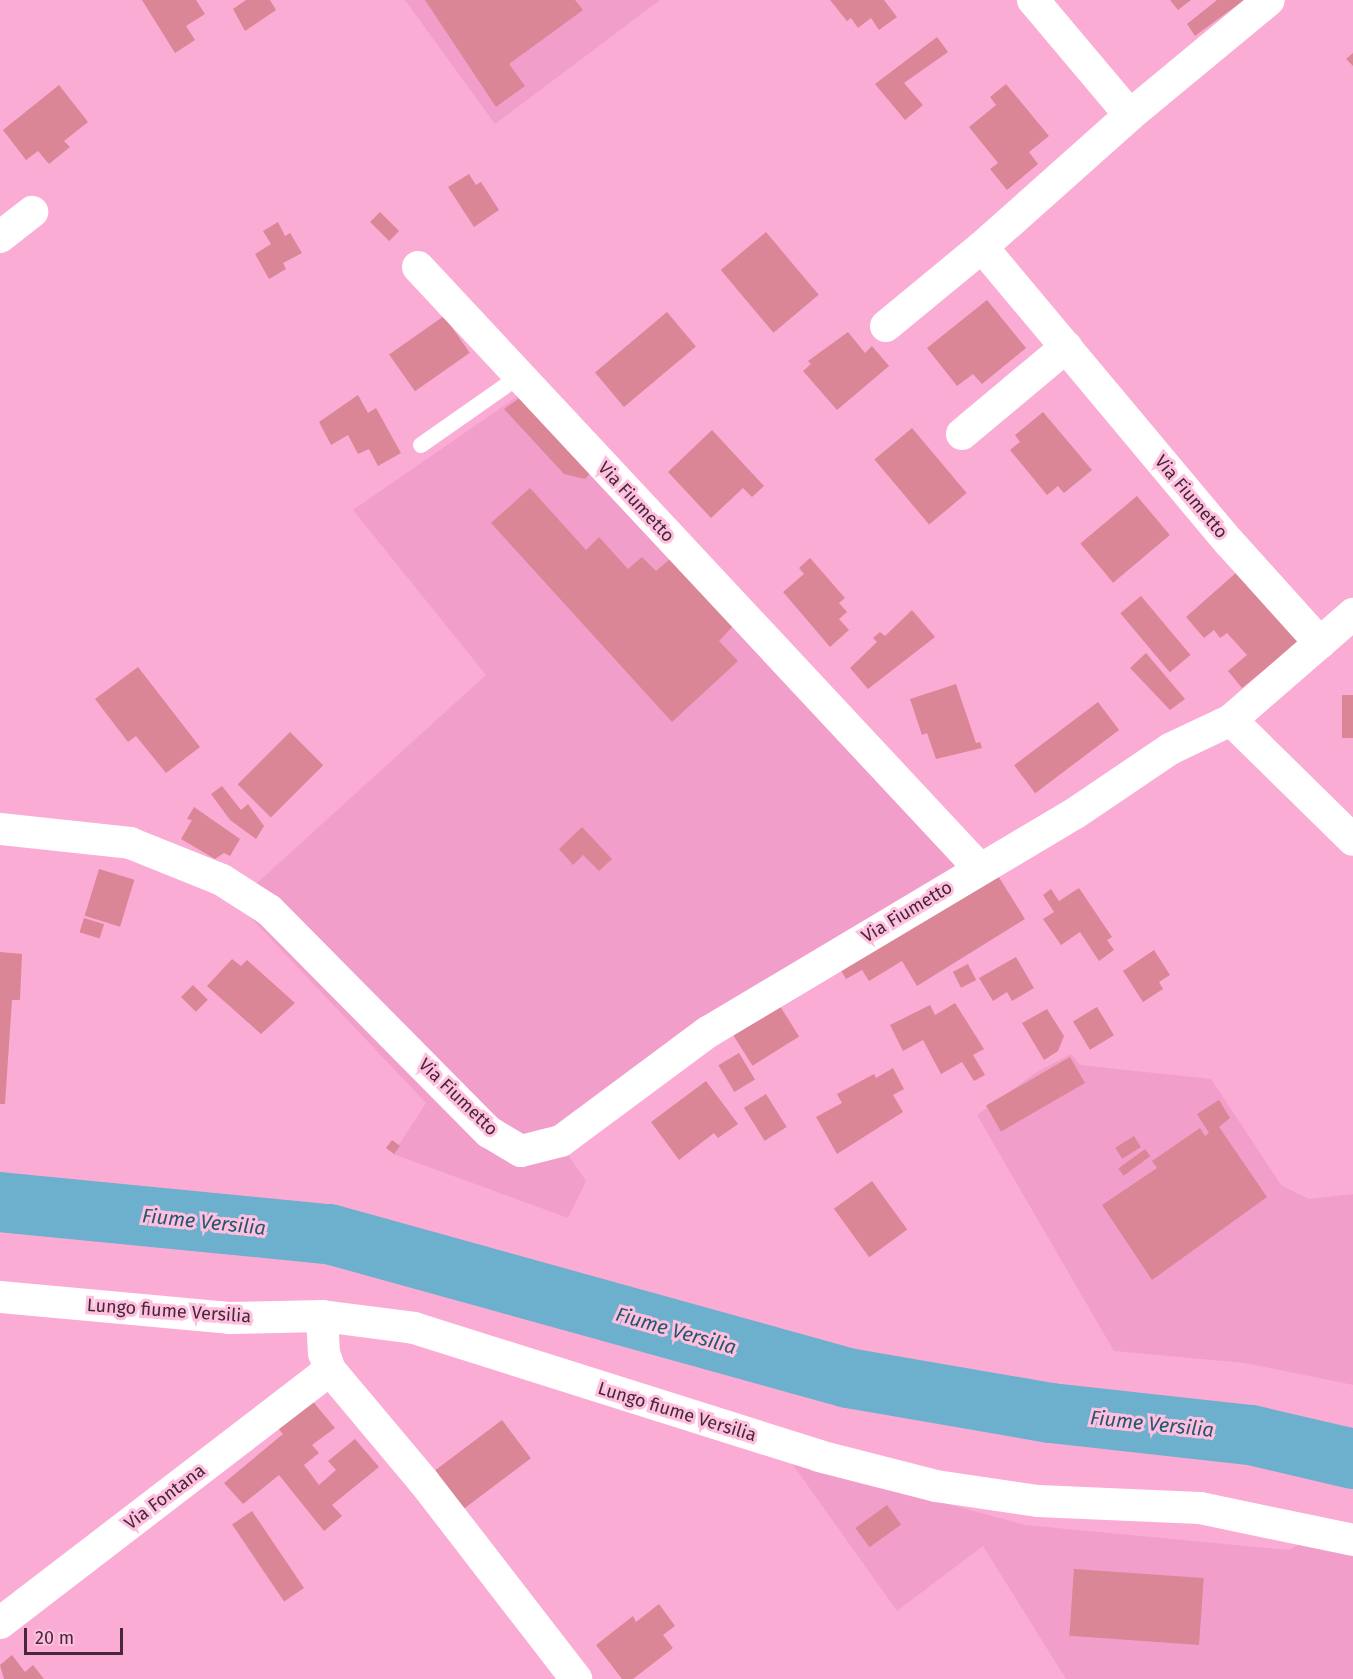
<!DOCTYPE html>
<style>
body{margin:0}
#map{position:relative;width:1353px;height:1679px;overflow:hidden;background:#faacd4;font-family:"Fira Sans",sans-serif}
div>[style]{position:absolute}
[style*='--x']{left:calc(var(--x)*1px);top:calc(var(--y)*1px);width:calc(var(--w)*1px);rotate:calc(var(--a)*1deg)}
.built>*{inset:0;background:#f29eca}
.river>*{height:60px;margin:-30px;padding:0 30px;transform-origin:30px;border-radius:30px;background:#6cb0cd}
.building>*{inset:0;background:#da8696;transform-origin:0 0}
.service>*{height:16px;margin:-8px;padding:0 8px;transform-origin:8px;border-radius:8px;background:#fff}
.minor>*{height:32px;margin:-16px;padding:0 16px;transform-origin:16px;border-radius:16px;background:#fff}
span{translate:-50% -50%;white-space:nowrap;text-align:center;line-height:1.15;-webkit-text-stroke:6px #ffbfdf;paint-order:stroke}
.street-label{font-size:18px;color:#462838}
.water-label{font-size:20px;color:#22586d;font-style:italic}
.scale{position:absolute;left:24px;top:1628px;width:99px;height:27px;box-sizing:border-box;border:3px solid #462838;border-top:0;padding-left:8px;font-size:18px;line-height:21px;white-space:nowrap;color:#462838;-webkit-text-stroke:4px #ffbfdf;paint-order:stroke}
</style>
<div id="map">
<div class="built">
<i style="clip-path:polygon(405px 0,660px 0,495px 124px)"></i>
<i style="clip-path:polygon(525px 391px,966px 865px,555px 1136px,586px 1181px,568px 1218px,393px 1154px,426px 1103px,236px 902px,486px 675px,353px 510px)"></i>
<i style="clip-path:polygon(1071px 1054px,1080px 1065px,1211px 1079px,1281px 1185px,1309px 1199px,1353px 1194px,1353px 1385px,1245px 1363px,1114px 1351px,977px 1115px,1037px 1072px)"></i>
<i style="clip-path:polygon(791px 1462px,1025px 1525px,1289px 1550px,1307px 1540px,1353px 1551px,1353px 1679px,1066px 1679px,983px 1546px,897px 1611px)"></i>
</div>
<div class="river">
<i style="--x:0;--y:1202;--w:331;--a:5.6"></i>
<i style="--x:329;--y:1234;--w:539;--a:15.51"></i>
<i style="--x:848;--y:1378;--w:206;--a:9.8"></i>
<i style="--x:1051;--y:1413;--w:201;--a:6.3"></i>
<i style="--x:1251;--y:1435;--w:105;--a:13.2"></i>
</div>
<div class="building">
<i style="clip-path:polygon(142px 0,196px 0,205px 14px,186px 26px,195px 40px,175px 53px)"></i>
<i style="clip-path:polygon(246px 0,270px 0,276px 10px,245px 31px,233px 9px)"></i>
<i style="clip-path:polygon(425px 0,575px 0,583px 10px,509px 64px,525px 86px,496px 107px)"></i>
<i style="clip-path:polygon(830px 0,884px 0,897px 17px,879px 30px,871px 18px,858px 28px,851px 18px,847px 21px)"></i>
<i style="clip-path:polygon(1170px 0,1191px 0,1178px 10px)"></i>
<i style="clip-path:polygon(1217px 0,1244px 0,1195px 36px,1187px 24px)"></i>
<i style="clip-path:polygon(937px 37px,948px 52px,904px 83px,923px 105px,905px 120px,875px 84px)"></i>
<i style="clip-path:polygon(1353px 53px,1353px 66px,1346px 59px)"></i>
<i style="clip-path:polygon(1006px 84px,1049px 136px,1029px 152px,1038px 164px,1007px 190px,990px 169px,998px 163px,969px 127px,996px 105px,990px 97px)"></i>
<i style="clip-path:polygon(59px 85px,88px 122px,64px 141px,70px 147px,49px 164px,38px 151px,26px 160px,3px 130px)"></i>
<i style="clip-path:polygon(469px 174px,476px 185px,481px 182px,499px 210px,474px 227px,448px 187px)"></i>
<i style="left:380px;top:212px;width:27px;height:14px;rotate:45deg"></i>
<i style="clip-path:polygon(278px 222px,285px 236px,290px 233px,302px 253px,283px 263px,286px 269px,269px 279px,255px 254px,271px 244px,263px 231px)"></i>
<i style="left:766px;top:232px;width:82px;height:59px;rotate:50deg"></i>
<i style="clip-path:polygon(987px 300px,1026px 348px,982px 384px,973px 374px,957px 386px,927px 348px)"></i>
<i style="left:667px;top:312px;width:45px;height:94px;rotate:50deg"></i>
<i style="left:444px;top:316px;width:45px;height:67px;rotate:55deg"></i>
<i style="clip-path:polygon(848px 332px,865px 353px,872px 346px,889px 366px,837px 410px,803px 371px,811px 364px,808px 361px)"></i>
<i style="clip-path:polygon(525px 394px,595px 468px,585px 479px,564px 474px,504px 409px)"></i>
<i style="clip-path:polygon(358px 395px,368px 413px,376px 408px,401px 453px,378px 466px,369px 449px,358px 454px,348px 435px,331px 445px,319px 422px)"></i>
<i style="clip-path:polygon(1043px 412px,1092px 470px,1064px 493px,1058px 486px,1047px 495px,1010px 450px,1020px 442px,1015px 435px)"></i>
<i style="left:912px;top:428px;width:85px;height:49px;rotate:50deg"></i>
<i style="clip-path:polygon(712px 430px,764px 486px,752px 497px,743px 488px,711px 518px,668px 472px)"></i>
<i style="clip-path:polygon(530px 488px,586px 550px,599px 537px,628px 569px,642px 557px,656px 571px,670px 559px,734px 625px,719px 641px,738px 661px,672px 722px,491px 523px)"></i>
<i style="left:1137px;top:496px;width:51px;height:74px;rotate:50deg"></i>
<i style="clip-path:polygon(810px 558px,845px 598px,839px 603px,847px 612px,839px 619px,849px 630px,830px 647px,783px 592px,804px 574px,799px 568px)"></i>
<i style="clip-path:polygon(1238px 571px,1304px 638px,1242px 688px,1228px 671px,1247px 655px,1227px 633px,1220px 638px,1214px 630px,1204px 638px,1186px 617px)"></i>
<i style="left:1141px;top:596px;width:77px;height:27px;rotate:50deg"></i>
<i style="clip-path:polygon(912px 610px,935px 637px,868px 689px,850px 668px,877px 642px,873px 638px,880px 632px,885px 636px)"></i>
<i style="clip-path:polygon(1146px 653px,1185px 699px,1170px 710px,1130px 668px)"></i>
<i style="clip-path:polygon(138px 667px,200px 747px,166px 773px,136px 736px,128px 742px,95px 699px)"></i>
<i style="clip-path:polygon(956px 684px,976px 743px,980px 742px,982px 748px,936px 759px,927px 733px,922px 735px,910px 699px)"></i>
<i style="left:1342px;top:695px;width:11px;height:43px"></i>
<i style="left:1098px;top:702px;width:35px;height:105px;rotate:53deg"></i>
<i style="left:290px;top:732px;width:47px;height:74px;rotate:45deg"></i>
<i style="clip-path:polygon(222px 786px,241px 810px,248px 804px,264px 826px,256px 839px,230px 820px,211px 794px)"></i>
<i style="clip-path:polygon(194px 807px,240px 839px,230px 856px,224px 853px,215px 859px,181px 839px,192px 820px,187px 819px)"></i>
<i style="clip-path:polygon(582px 827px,612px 859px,599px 871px,583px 855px,573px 865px,559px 849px)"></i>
<i style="left:99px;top:869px;width:37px;height:49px;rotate:17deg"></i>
<i style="clip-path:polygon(995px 871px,1025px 919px,917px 986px,902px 961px,869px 981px,862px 970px,846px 979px,835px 960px)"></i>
<i style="clip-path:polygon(1079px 888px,1112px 937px,1107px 940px,1114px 950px,1099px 961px,1080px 932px,1061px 945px,1043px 919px,1054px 912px,1043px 895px,1051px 889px,1059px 901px)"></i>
<i style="left:84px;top:918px;width:21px;height:15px;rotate:17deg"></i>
<i style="clip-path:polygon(1154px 950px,1170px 975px,1159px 982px,1163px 989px,1143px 1002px,1123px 971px)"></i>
<i style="clip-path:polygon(0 952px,22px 954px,20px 1000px,12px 1000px,5px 1104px,0 1104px)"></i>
<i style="clip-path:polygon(1016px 957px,1034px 988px,1012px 1001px,1007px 992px,993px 1001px,979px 978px)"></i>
<i style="clip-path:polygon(232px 959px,241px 966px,247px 960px,295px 1003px,261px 1034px,207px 986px)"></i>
<i style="left:968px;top:964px;width:18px;height:17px;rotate:63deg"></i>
<i style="left:193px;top:985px;width:21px;height:17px;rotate:45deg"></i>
<i style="clip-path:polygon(955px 1003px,984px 1049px,973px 1055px,985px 1075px,974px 1081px,962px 1062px,941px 1074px,923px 1040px,903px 1051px,890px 1025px,930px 1005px,935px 1015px)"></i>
<i style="left:780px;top:1006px;width:36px;height:55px;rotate:58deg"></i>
<i style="left:1097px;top:1007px;width:33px;height:28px;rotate:59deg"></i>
<i style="clip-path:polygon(1047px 1009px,1064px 1036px,1058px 1051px,1044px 1060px,1022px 1023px)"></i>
<i style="left:739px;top:1053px;width:31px;height:24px;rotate:59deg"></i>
<i style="left:1070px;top:1057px;width:30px;height:97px;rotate:60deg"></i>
<i style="clip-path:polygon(893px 1068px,904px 1089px,893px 1095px,903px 1112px,837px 1154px,816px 1117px,842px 1103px,837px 1094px,874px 1074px,876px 1078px)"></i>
<i style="clip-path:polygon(706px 1081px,738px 1124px,718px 1138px,714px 1133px,679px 1160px,651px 1122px)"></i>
<i style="left:766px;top:1094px;width:39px;height:26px;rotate:58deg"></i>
<i style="clip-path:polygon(1219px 1100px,1230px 1118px,1219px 1127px,1267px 1197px,1152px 1280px,1102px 1205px,1157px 1168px,1152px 1161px,1200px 1128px,1205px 1136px,1209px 1133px,1197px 1114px)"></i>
<i style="left:1134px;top:1136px;width:13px;height:22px;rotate:58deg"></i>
<i style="left:392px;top:1140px;width:10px;height:10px;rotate:37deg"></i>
<i style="left:1145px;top:1149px;width:9px;height:33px;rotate:54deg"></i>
<i style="left:872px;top:1181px;width:60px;height:47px;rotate:54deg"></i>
<i style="clip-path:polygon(310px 1398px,335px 1428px,312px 1445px,319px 1453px,304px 1465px,319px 1485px,336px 1470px,328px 1461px,355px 1439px,379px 1467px,332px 1505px,342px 1516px,324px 1531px,279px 1475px,243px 1504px,224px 1483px,283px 1434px,276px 1426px)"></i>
<i style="left:502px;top:1420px;width:48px;height:86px;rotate:53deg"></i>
<i style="left:887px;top:1505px;width:24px;height:39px;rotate:54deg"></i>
<i style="left:252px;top:1511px;width:93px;height:24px;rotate:56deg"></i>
<i style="left:1074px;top:1569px;width:130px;height:67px;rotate:4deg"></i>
<i style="clip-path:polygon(659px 1604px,675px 1626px,663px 1635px,673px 1648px,633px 1679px,622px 1679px,596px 1645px,633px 1616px,636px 1622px)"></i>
<i style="clip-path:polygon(12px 1655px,25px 1672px,33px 1665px,44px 1679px,4px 1679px,0 1665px)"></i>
</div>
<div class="service">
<i style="--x:421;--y:445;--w:118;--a:-35"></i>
</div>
<div class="minor">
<i style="--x:1033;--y:0;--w:150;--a:49.9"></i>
<i style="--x:0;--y:237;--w:41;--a:-38"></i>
<i style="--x:982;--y:247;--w:198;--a:-41.7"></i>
<i style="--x:1130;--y:115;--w:180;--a:-39.6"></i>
<i style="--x:418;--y:267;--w:822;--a:46.97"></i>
<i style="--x:886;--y:326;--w:124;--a:-39.5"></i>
<i style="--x:982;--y:247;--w:385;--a:50.1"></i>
<i style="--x:1229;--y:542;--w:136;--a:48"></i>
<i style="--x:962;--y:434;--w:136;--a:-39.9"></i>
<i style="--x:1231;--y:720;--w:171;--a:44.5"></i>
<i style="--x:0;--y:829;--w:131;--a:6.1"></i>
<i style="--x:130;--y:843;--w:99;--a:21.9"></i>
<i style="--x:222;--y:880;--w:56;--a:32.6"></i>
<i style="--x:269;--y:910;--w:313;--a:45.3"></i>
<i style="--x:489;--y:1132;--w:37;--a:31"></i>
<i style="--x:521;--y:1151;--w:41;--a:-14"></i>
<i style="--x:561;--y:1141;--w:183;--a:-36.6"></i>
<i style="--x:708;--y:1032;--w:426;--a:-30.8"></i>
<i style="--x:1074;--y:814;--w:116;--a:-34.1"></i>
<i style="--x:1170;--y:749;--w:68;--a:-25.4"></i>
<i style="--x:1231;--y:720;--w:162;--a:-41"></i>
<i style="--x:0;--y:1297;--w:230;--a:5.2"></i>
<i style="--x:229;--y:1318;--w:93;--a:-1.2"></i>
<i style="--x:322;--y:1316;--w:93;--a:7.4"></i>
<i style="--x:414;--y:1328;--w:425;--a:17.5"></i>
<i style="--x:819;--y:1456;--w:121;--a:14.4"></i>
<i style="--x:936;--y:1486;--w:103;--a:8.4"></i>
<i style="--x:1038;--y:1501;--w:162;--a:2.5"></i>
<i style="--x:1200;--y:1508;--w:156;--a:11.8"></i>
<i style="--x:322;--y:1316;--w:37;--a:87"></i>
<i style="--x:324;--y:1353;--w:18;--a:71"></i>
<i style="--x:330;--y:1370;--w:146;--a:50"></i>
<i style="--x:424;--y:1482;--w:249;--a:52.3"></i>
<i style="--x:0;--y:1623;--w:416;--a:-37.5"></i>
</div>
<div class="street-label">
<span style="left:1191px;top:497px;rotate:50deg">Via Fiumetto</span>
<span style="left:636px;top:502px;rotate:47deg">Via Fiumetto</span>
<span style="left:907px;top:912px;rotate:-31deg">Via Fiumetto</span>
<span style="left:458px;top:1097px;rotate:44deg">Via Fiumetto</span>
<span style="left:169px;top:1311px;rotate:4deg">Lungo fiume Versilia</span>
<span style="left:677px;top:1412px;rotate:17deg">Lungo fiume Versilia</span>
<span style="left:165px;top:1497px;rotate:-37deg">Via Fontana</span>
</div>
<div class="water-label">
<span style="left:204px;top:1222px;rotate:6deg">Fiume Versilia</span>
<span style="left:676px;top:1331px;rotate:16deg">Fiume Versilia</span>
<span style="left:1152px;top:1424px;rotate:6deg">Fiume Versilia</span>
</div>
<div class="scale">20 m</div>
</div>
